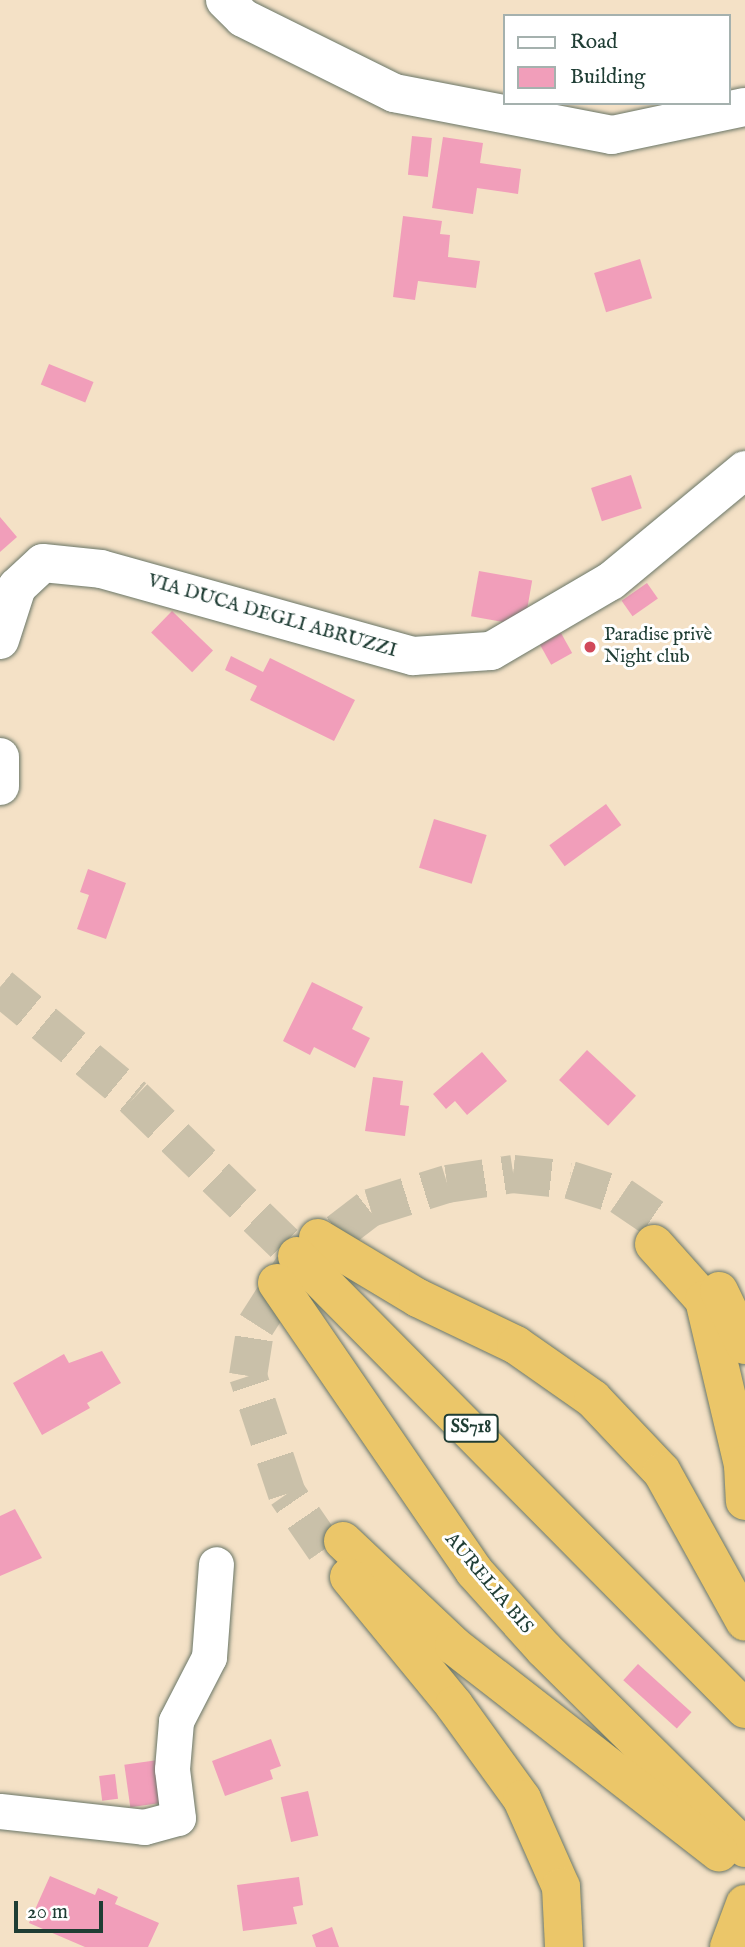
<!DOCTYPE html>
<meta charset="utf-8">
<style>
body{margin:0}
#map{position:relative;width:745px;height:1947px;overflow:hidden;background:#f4e1c6;font-family:"IM FELL English",serif}
div>[style]{position:absolute}
[style*='--x']{left:calc(var(--x)*1px);top:calc(var(--y)*1px);width:calc(var(--w)*1px);rotate:calc(var(--a)*1deg)}
.building>*{inset:0;background:#f19eba;transform-origin:0 0}
.trunk-tunnel>*{height:38px;margin-top:-19px;transform-origin:0;background:repeating-linear-gradient(90deg,#c9c0a9 0 38px,transparent 0 57px)}
.roads{filter:drop-shadow(0 0 2px #6a7667) drop-shadow(0 0 2px #6a7667)}
.minor>*{height:35px;margin:-17.5px;padding:0 17.5px;transform-origin:17.5px;border-radius:17.5px;background:#fff}
.tertiary>*{height:38px;margin:-19px;padding:0 19px;transform-origin:19px;border-radius:19px;background:#fff}
.trunk>*{height:38px;margin:-19px;padding:0 19px;transform-origin:19px;border-radius:19px;background:#ebc669}
.dots>*{width:19px;height:19px;translate:-50% -50%;box-sizing:border-box;border:4px solid #fff;border-radius:50%}
span{translate:-50% -50%;white-space:nowrap;text-align:center;line-height:1.15;-webkit-text-stroke:6px #fff;paint-order:stroke}
.shield-label span{padding:2px 5px;background:#fff;border:2px solid;border-radius:5px;-webkit-text-stroke-width:0}
.shield-label{font-size:18px;color:#1f3d34;font-weight:700}
.street-label{font-size:19px;color:#1f3d34}
.poi-label{font-size:19px;color:#1f3d34}
.left{translate:0 -50%;text-align:left}
.legend{position:absolute;left:503px;top:14px;width:228px;height:91px;box-sizing:border-box;background:#fff;border:2px solid #a5b1ae;margin:0;padding:9px 12px;list-style:none;font-size:21px;color:#1f3d34}
.legend li{display:flex;align-items:center;gap:14px;height:35px}
.legend b{width:35px;border:2px solid #a5b1ae}
.scale{position:absolute;left:14px;top:1901px;width:89px;height:32px;box-sizing:border-box;border:4px solid #1f3d34;border-top:0;padding-left:9px;font-size:21px;line-height:24px;white-space:nowrap;color:#1f3d34;-webkit-text-stroke:5px #fff;paint-order:stroke}
</style>
<div id="map">
<div class="building">
<i style="left:412px;top:136px;width:20px;height:39px;rotate:6deg"></i>
<i style="clip-path:polygon(443px 137px,483px 143px,480px 163px,521px 169px,518px 194px,477px 188px,473px 214px,432px 208px)"></i>
<i style="clip-path:polygon(403px 216px,442px 221px,440px 234px,450px 235px,448px 257px,480px 261px,476px 288px,418px 281px,415px 300px,393px 297px)"></i>
<i style="left:640px;top:259px;width:41px;height:48px;rotate:73deg"></i>
<i style="left:49px;top:364px;width:48px;height:22px;rotate:22deg"></i>
<i style="left:631px;top:475px;width:35px;height:42px;rotate:72deg"></i>
<i style="clip-path:polygon(0 517px,17px 537px,0 552px)"></i>
<i style="left:479px;top:571px;width:54px;height:46px;rotate:10deg"></i>
<i style="left:647px;top:583px;width:19px;height:31px;rotate:55deg"></i>
<i style="left:172px;top:611px;width:57px;height:30px;rotate:44deg"></i>
<i style="left:561px;top:633px;width:23px;height:24px;rotate:61deg"></i>
<i style="clip-path:polygon(231px 656px,263px 672px,270px 658px,355px 700px,334px 741px,250px 700px,257px 686px,225px 670px)"></i>
<i style="left:606px;top:804px;width:26px;height:70px;rotate:54deg"></i>
<i style="left:434px;top:819px;width:55px;height:51px;rotate:17deg"></i>
<i style="clip-path:polygon(88px 869px,126px 883px,106px 939px,77px 929px,89px 895px,80px 892px)"></i>
<i style="clip-path:polygon(312px 982px,363px 1007px,352px 1029px,370px 1038px,355px 1068px,314px 1047px,310px 1055px,283px 1041px)"></i>
<i style="left:587px;top:1050px;width:67px;height:41px;rotate:43deg"></i>
<i style="clip-path:polygon(482px 1052px,507px 1081px,467px 1115px,455px 1101px,446px 1109px,433px 1094px)"></i>
<i style="clip-path:polygon(373px 1077px,403px 1081px,400px 1105px,409px 1106px,405px 1136px,365px 1131px)"></i>
<i style="clip-path:polygon(102px 1351px,121px 1383px,87px 1403px,90px 1408px,42px 1435px,13px 1383px,64px 1354px,69px 1363px)"></i>
<i style="clip-path:polygon(15px 1509px,42px 1558px,0 1576px,0 1516px)"></i>
<i style="left:638px;top:1664px;width:72px;height:22px;rotate:42deg"></i>
<i style="clip-path:polygon(271px 1739px,281px 1766px,270px 1770px,273px 1779px,225px 1796px,212px 1761px)"></i>
<i style="left:158px;top:1760px;width:43px;height:34px;rotate:82deg"></i>
<i style="left:115px;top:1774px;width:25px;height:16px;rotate:83deg"></i>
<i style="left:308px;top:1791px;width:46px;height:28px;rotate:77deg"></i>
<i style="clip-path:polygon(50px 1876px,95px 1895px,98px 1888px,118px 1897px,115px 1904px,159px 1923px,148px 1947px,85px 1947px,29px 1923px)"></i>
<i style="clip-path:polygon(299px 1877px,303px 1905px,293px 1907px,297px 1924px,243px 1931px,237px 1885px)"></i>
<i style="clip-path:polygon(332px 1927px,339px 1947px,316px 1947px,312px 1935px)"></i>
</div>
<div class="trunk-tunnel">
<i style="--x:0;--y:987;--w:174;--a:39.6"></i>
<i style="--x:134;--y:1098;--w:227;--a:44.1"></i>
<i style="--x:325;--y:1549;--w:67;--a:-124.6"></i>
<i style="--x:287;--y:1494;--w:124;--a:-108.3"></i>
<i style="--x:248;--y:1376;--w:52;--a:-81.1"></i>
<i style="--x:256;--y:1325;--w:69;--a:-57.5"></i>
<i style="--x:293;--y:1267;--w:97;--a:-37.5"></i>
<i style="--x:370;--y:1208;--w:81;--a:-17.3"></i>
<i style="--x:447;--y:1184;--w:67;--a:-8.6"></i>
<i style="--x:513;--y:1174;--w:57;--a:6"></i>
<i style="--x:570;--y:1180;--w:53;--a:17.4"></i>
<i style="--x:621;--y:1196;--w:50;--a:34.3"></i>
</div>
<div class="roads">
<div class="minor">
<i style="--x:0;--y:1811;--w:145;--a:6.3"></i>
<i style="--x:144;--y:1827;--w:35;--a:-15"></i>
<i style="--x:178;--y:1818;--w:49;--a:-97"></i>
<i style="--x:172;--y:1769;--w:48;--a:-85.2"></i>
<i style="--x:176;--y:1721;--w:72;--a:-62.7"></i>
<i style="--x:209;--y:1657;--w:93;--a:-85.7"></i>
</div>
<div class="tertiary">
<i style="--x:225;--y:0;--w:25;--a:45"></i>
<i style="--x:243;--y:18;--w:169;--a:26.4"></i>
<i style="--x:394;--y:93;--w:222;--a:10.9"></i>
<i style="--x:612;--y:135;--w:136;--a:-11.9"></i>
<i style="--x:0;--y:640;--w:56;--a:-72.2"></i>
<i style="--x:17;--y:587;--w:35;--a:-43"></i>
<i style="--x:43;--y:563;--w:58;--a:5.9"></i>
<i style="--x:101;--y:569;--w:324;--a:15.6"></i>
<i style="--x:413;--y:656;--w:78;--a:-3.7"></i>
<i style="--x:491;--y:651;--w:139;--a:-30.3"></i>
<i style="--x:611;--y:581;--w:174;--a:-39.6"></i>
<i style="--x:0;--y:757;--w:29;--a:90"></i>
</div>
<div class="trunk">
<i style="--x:318;--y:1238;--w:117;--a:31"></i>
<i style="--x:418;--y:1298;--w:109;--a:25.6"></i>
<i style="--x:516;--y:1345;--w:94;--a:35"></i>
<i style="--x:593;--y:1399;--w:100;--a:46.6"></i>
<i style="--x:662;--y:1472;--w:171;--a:61"></i>
<i style="--x:654;--y:1244;--w:75;--a:48.2"></i>
<i style="--x:704;--y:1300;--w:170;--a:76.7"></i>
<i style="--x:743;--y:1465;--w:36;--a:87"></i>
<i style="--x:297;--y:1256;--w:637;--a:45.32"></i>
<i style="--x:277;--y:1283;--w:349;--a:55.6"></i>
<i style="--x:474;--y:1571;--w:105;--a:48.1"></i>
<i style="--x:544;--y:1649;--w:283;--a:44.7"></i>
<i style="--x:719;--y:1291;--w:60;--a:64.3"></i>
<i style="--x:343;--y:1541;--w:153;--a:43.4"></i>
<i style="--x:454;--y:1646;--w:336;--a:37.9"></i>
<i style="--x:349;--y:1577;--w:166;--a:50.6"></i>
<i style="--x:454;--y:1705;--w:116;--a:54.1"></i>
<i style="--x:522;--y:1799;--w:96;--a:66.1"></i>
<i style="--x:561;--y:1887;--w:60;--a:87.1"></i>
<i style="--x:729;--y:1947;--w:46;--a:-69.6"></i>
</div>
</div>
<div class="dots">
<i style="left:590px;top:647px;background:#d1495b"></i>
</div>
<div class="shield-label">
<span style="left:471px;top:1428px">SS718</span>
</div>
<div class="street-label">
<span style="left:272px;top:617px;rotate:16deg">VIA DUCA DEGLI ABRUZZI</span>
<span style="left:488px;top:1584px;rotate:50deg">AURELIA BIS</span>
</div>
<div class="poi-label">
<span class="left" style="left:604px;top:647px">Paradise privè<br>Night club</span>
</div>
<ul class="legend">
<li><b style="height:9px;background:#fff"></b>Road</li>
<li><b style="height:19px;background:#f19eba"></b>Building</li>
</ul>
<div class="scale">20 m</div>
</div>
